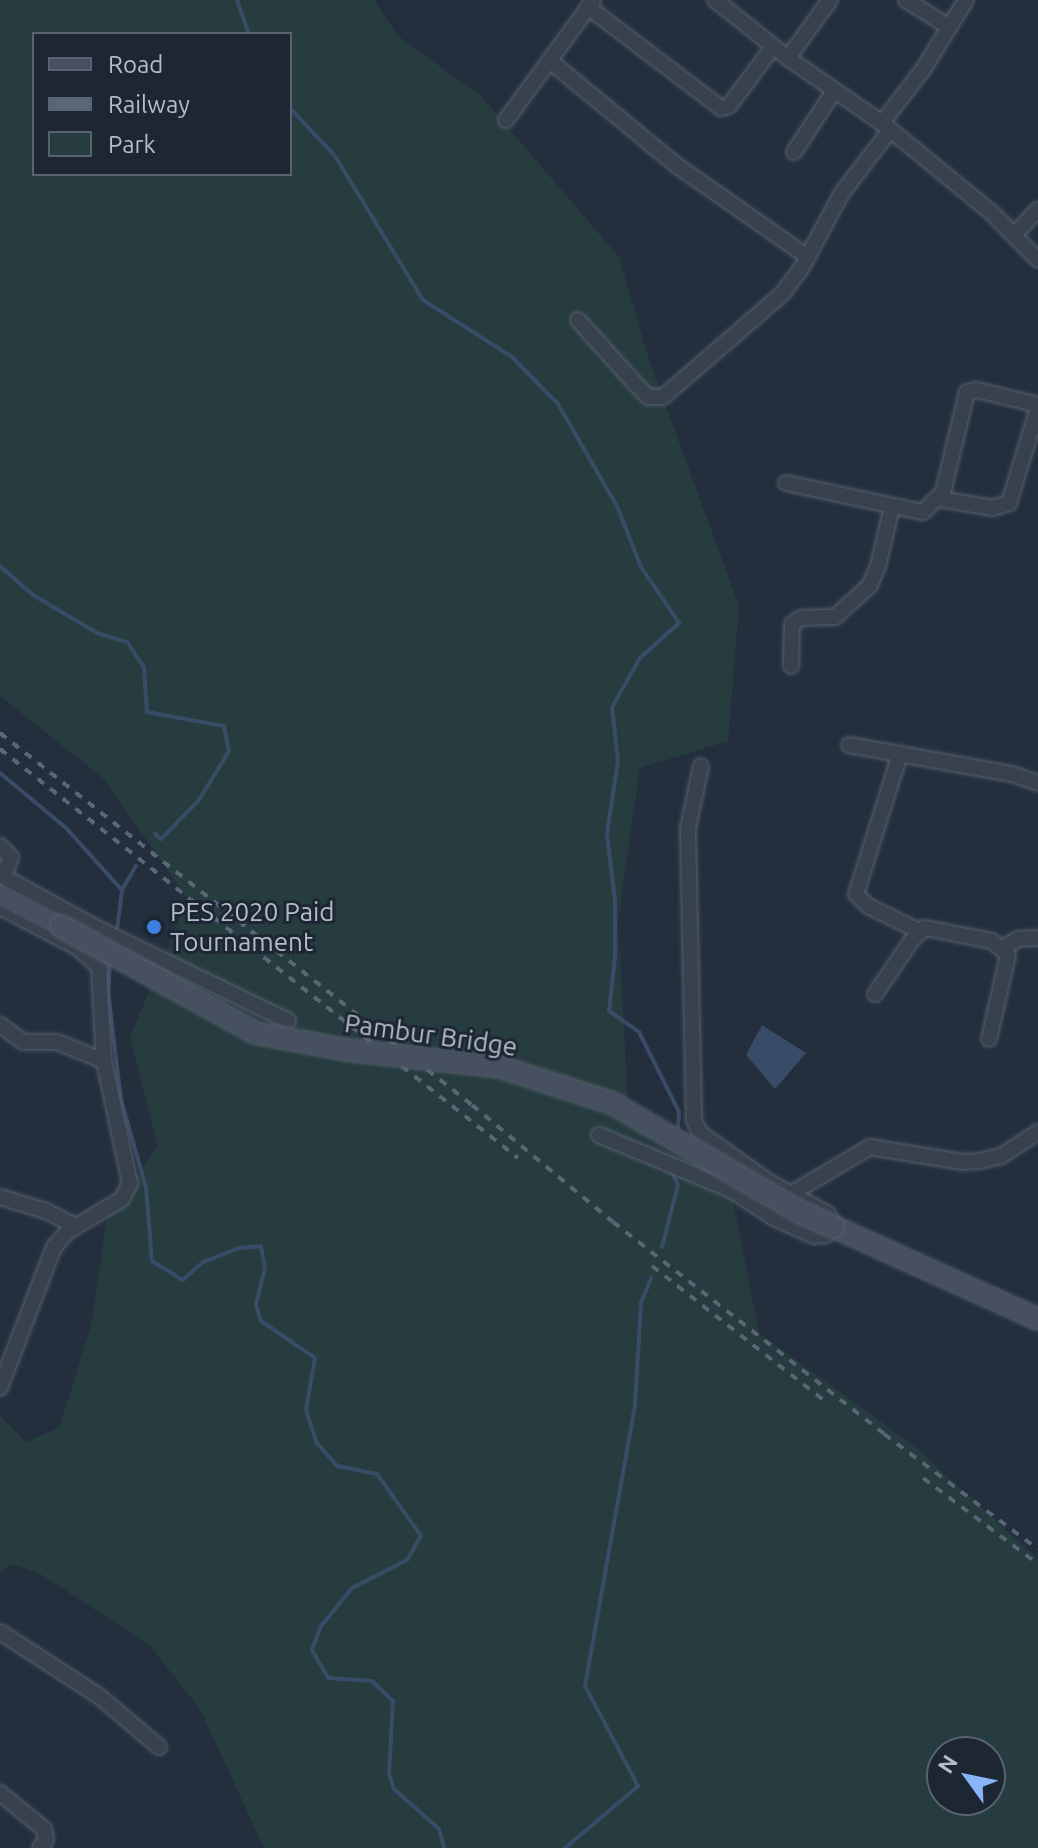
<!DOCTYPE html>
<style>
body{margin:0}
#map{position:relative;width:1038px;height:1848px;overflow:hidden;background:#242f3e;font-family:Ubuntu,sans-serif}
div>[style]{position:absolute}
[style*='--x']{left:calc(var(--x)*1px);top:calc(var(--y)*1px);width:calc(var(--w)*1px);rotate:calc(var(--a)*1deg)}
.green>*{inset:0;background:#263c3f}
.water>*{inset:0;background:#394c67}
.stream>*{height:4px;margin:-2px;padding:0 2px;transform-origin:2px;border-radius:2px;background:#394c67}
.roads{filter:drop-shadow(0 0 2px #565f6c) drop-shadow(0 0 2px #565f6c)}
.street>*{height:14px;margin:-7px;padding:0 7px;transform-origin:7px;border-radius:7px;background:#38414e}
.secondary>*{height:20px;margin:-10px;padding:0 10px;transform-origin:10px;border-radius:10px;background:#465061}
.rail>*{height:4px;margin-top:-2px;transform-origin:0;background:repeating-linear-gradient(90deg,#5a6575 0 8px,transparent 0 16px)}
.bridges{filter:drop-shadow(0 0 2px #565f6c) drop-shadow(0 0 2px #565f6c)}
.secondary-bridge>*{height:20px;margin:-10px;padding:0 10px;transform-origin:10px;border-radius:10px;background:#465061}
.dots>*{width:22px;height:22px;translate:-50% -50%;box-sizing:border-box;border:4px solid #1d2633;border-radius:50%}
span{translate:-50% -50%;white-space:nowrap;text-align:center;line-height:1.15;-webkit-text-stroke:6px #1d2633;paint-order:stroke}
.poi-label{font-size:26px;color:#b4bcc9}
.left{translate:0 -50%;text-align:left}
.street-label{font-size:26px;color:#b4bcc9}
.legend{position:absolute;left:32px;top:32px;width:260px;height:144px;box-sizing:border-box;background:#1d2633;border:2px solid #59626f;margin:0;padding:10px 14px;list-style:none;font-size:24px;color:#b4bcc9}
.legend li{display:flex;align-items:center;gap:16px;height:40px}
.legend b{width:40px;border:2px solid #59626f}
.north{position:absolute;left:926px;top:1736px;width:80px;height:80px;box-sizing:border-box;background:#1d2633;border:2px solid #59626f;border-radius:50%;rotate:303deg;font-size:22px;font-weight:700;line-height:32px;text-align:center;color:#b4bcc9}
.north::after{content:'';display:block;margin:auto;width:28px;height:36px;background:#8ab4f8;clip-path:polygon(50% 0,100% 100%,50% 72%,0 100%)}
</style>
<div id="map">
<div class="green">
<i style="clip-path:polygon(evenodd,0 0,374px 0,398px 36px,481px 96px,619px 257px,649px 360px,739px 606px,728px 741px,640px 768px,618px 921px,628px 1105px,724px 1155px,759px 1333px,912px 1444px,1038px 1559px,1038px 1848px,264px 1848px,200px 1709px,150px 1646px,39px 1573px,11px 1564px,0 1573px,0 1416px,26px 1442px,59px 1428px,91px 1326px,107px 1218px,158px 1146px,130px 1037px,188px 899px,103px 778px,0 696px,0 0,34px 34px,290px 34px,290px 174px,34px 174px,34px 34px,0 0,942px 1752px,990px 1752px,990px 1800px,942px 1800px,942px 1752px)"></i>
</div>
<div class="water">
<i style="clip-path:polygon(762px 1025px,806px 1053px,775px 1089px,746px 1055px)"></i>
</div>
<div class="stream">
<i style="--x:237;--y:0;--w:36;--a:71"></i>
<i style="--x:290;--y:108;--w:66;--a:46.8"></i>
<i style="--x:335;--y:156;--w:169;--a:58.6"></i>
<i style="--x:423;--y:300;--w:106;--a:32.6"></i>
<i style="--x:512;--y:357;--w:66;--a:45.6"></i>
<i style="--x:558;--y:404;--w:118;--a:60"></i>
<i style="--x:617;--y:506;--w:66;--a:68.5"></i>
<i style="--x:641;--y:567;--w:68;--a:55.8"></i>
<i style="--x:679;--y:623;--w:52;--a:138.1"></i>
<i style="--x:640;--y:658;--w:56;--a:119.7"></i>
<i style="--x:612;--y:707;--w:54;--a:83.7"></i>
<i style="--x:618;--y:761;--w:74;--a:98.6"></i>
<i style="--x:607;--y:834;--w:67;--a:83.2"></i>
<i style="--x:615;--y:901;--w:56;--a:90"></i>
<i style="--x:615;--y:957;--w:54;--a:96.3"></i>
<i style="--x:609;--y:1011;--w:37;--a:35"></i>
<i style="--x:639;--y:1032;--w:89;--a:63.4"></i>
<i style="--x:679;--y:1112;--w:15;--a:94"></i>
<i style="--x:0;--y:566;--w:44;--a:41.3"></i>
<i style="--x:33;--y:595;--w:74;--a:30.7"></i>
<i style="--x:97;--y:633;--w:31;--a:17"></i>
<i style="--x:127;--y:642;--w:30;--a:56"></i>
<i style="--x:144;--y:667;--w:45;--a:86.2"></i>
<i style="--x:147;--y:712;--w:78;--a:10.3"></i>
<i style="--x:224;--y:726;--w:25;--a:79"></i>
<i style="--x:229;--y:751;--w:57;--a:121.5"></i>
<i style="--x:199;--y:800;--w:54;--a:134.3"></i>
<i style="--x:161;--y:839;--w:8;--a:-140"></i>
<i style="--x:0;--y:773;--w:86;--a:39.8"></i>
<i style="--x:66;--y:828;--w:84;--a:47.9"></i>
<i style="--x:117;--y:930;--w:40;--a:-82.9"></i>
<i style="--x:122;--y:890;--w:28;--a:-60"></i>
<i style="--x:110;--y:964;--w:27;--a:94"></i>
<i style="--x:108;--y:991;--w:110;--a:83.2"></i>
<i style="--x:121;--y:1100;--w:91;--a:74"></i>
<i style="--x:146;--y:1187;--w:74;--a:85.4"></i>
<i style="--x:152;--y:1261;--w:36;--a:32"></i>
<i style="--x:183;--y:1280;--w:27;--a:-42"></i>
<i style="--x:203;--y:1262;--w:40;--a:-21"></i>
<i style="--x:240;--y:1248;--w:21;--a:-5"></i>
<i style="--x:261;--y:1246;--w:22;--a:80"></i>
<i style="--x:265;--y:1268;--w:38;--a:104"></i>
<i style="--x:256;--y:1305;--w:17;--a:73"></i>
<i style="--x:261;--y:1321;--w:65;--a:34.4"></i>
<i style="--x:315;--y:1358;--w:53;--a:99.8"></i>
<i style="--x:306;--y:1410;--w:35;--a:72"></i>
<i style="--x:317;--y:1443;--w:30;--a:49"></i>
<i style="--x:337;--y:1466;--w:41;--a:11.3"></i>
<i style="--x:377;--y:1474;--w:76;--a:54.6"></i>
<i style="--x:421;--y:1536;--w:28;--a:120"></i>
<i style="--x:407;--y:1560;--w:62;--a:153"></i>
<i style="--x:352;--y:1588;--w:49;--a:129.2"></i>
<i style="--x:321;--y:1626;--w:26;--a:111"></i>
<i style="--x:312;--y:1650;--w:32;--a:60"></i>
<i style="--x:328;--y:1678;--w:44;--a:3.9"></i>
<i style="--x:372;--y:1681;--w:29;--a:44"></i>
<i style="--x:393;--y:1701;--w:72;--a:93.2"></i>
<i style="--x:389;--y:1773;--w:17;--a:73"></i>
<i style="--x:394;--y:1789;--w:60;--a:41.6"></i>
<i style="--x:439;--y:1829;--w:20;--a:75"></i>
<i style="--x:662;--y:1247;--w:64;--a:-75.5"></i>
<i style="--x:678;--y:1185;--w:17;--a:-115"></i>
<i style="--x:565;--y:1848;--w:96;--a:-40.3"></i>
<i style="--x:638;--y:1786;--w:113;--a:-117.9"></i>
<i style="--x:585;--y:1686;--w:286;--a:-79.9"></i>
<i style="--x:635;--y:1404;--w:101;--a:-86.6"></i>
<i style="--x:641;--y:1303;--w:27;--a:-68"></i>
</div>
<div class="roads">
<div class="street">
<i style="--x:715;--y:0;--w:93;--a:38.5"></i>
<i style="--x:788;--y:58;--w:114;--a:34.7"></i>
<i style="--x:882;--y:123;--w:144;--a:39.3"></i>
<i style="--x:993;--y:214;--w:64;--a:45.6"></i>
<i style="--x:906;--y:0;--w:51;--a:32.1"></i>
<i style="--x:588;--y:7;--w:167;--a:37.2"></i>
<i style="--x:721;--y:108;--w:8;--a:-14"></i>
<i style="--x:729;--y:106;--w:74;--a:-53.3"></i>
<i style="--x:788;--y:58;--w:72;--a:-54.1"></i>
<i style="--x:550;--y:61;--w:163;--a:39.5"></i>
<i style="--x:676;--y:165;--w:161;--a:34.9"></i>
<i style="--x:506;--y:120;--w:147;--a:-53.8"></i>
<i style="--x:882;--y:123;--w:69;--a:-52.6"></i>
<i style="--x:924;--y:68;--w:80;--a:-58.3"></i>
<i style="--x:794;--y:152;--w:73;--a:-56.7"></i>
<i style="--x:1014;--y:235;--w:35;--a:-47"></i>
<i style="--x:578;--y:320;--w:96;--a:48"></i>
<i style="--x:642;--y:391;--w:9;--a:41"></i>
<i style="--x:649;--y:397;--w:14;--a:0"></i>
<i style="--x:663;--y:397;--w:157;--a:-40.9"></i>
<i style="--x:782;--y:294;--w:31;--a:-53"></i>
<i style="--x:801;--y:269;--w:86;--a:-61.7"></i>
<i style="--x:842;--y:193;--w:79;--a:-52.7"></i>
<i style="--x:786;--y:483;--w:140;--a:12"></i>
<i style="--x:923;--y:512;--w:28;--a:-45"></i>
<i style="--x:943;--y:492;--w:103;--a:-76.5"></i>
<i style="--x:967;--y:392;--w:10;--a:-11"></i>
<i style="--x:977;--y:390;--w:63;--a:13.8"></i>
<i style="--x:940;--y:499;--w:53;--a:9.8"></i>
<i style="--x:992;--y:508;--w:18;--a:-16"></i>
<i style="--x:1009;--y:503;--w:99;--a:-73"></i>
<i style="--x:791;--y:666;--w:42;--a:-88.6"></i>
<i style="--x:792;--y:624;--w:11;--a:-34"></i>
<i style="--x:801;--y:618;--w:34;--a:-2"></i>
<i style="--x:835;--y:617;--w:47;--a:-42.4"></i>
<i style="--x:870;--y:585;--w:21;--a:-67"></i>
<i style="--x:878;--y:566;--w:61;--a:-76.7"></i>
<i style="--x:849;--y:745;--w:166;--a:10.1"></i>
<i style="--x:1012;--y:774;--w:28;--a:19"></i>
<i style="--x:900;--y:754;--w:147;--a:107.4"></i>
<i style="--x:856;--y:894;--w:17;--a:45"></i>
<i style="--x:868;--y:906;--w:57;--a:26.1"></i>
<i style="--x:0;--y:846;--w:16;--a:45"></i>
<i style="--x:11;--y:857;--w:20;--a:110"></i>
<i style="--x:0;--y:875;--w:115;--a:28.6"></i>
<i style="--x:101;--y:930;--w:208;--a:25.9"></i>
<i style="--x:0;--y:907;--w:87;--a:27.5"></i>
<i style="--x:77;--y:947;--w:30;--a:42"></i>
<i style="--x:99;--y:967;--w:94;--a:87"></i>
<i style="--x:104;--y:1061;--w:125;--a:78"></i>
<i style="--x:130;--y:1183;--w:18;--a:117"></i>
<i style="--x:122;--y:1199;--w:63;--a:149.3"></i>
<i style="--x:68;--y:1231;--w:21;--a:131"></i>
<i style="--x:54;--y:1247;--w:151;--a:111"></i>
<i style="--x:1003;--y:948;--w:17;--a:-31"></i>
<i style="--x:1018;--y:939;--w:20;--a:-3"></i>
<i style="--x:875;--y:994;--w:65;--a:-55.6"></i>
<i style="--x:912;--y:940;--w:18;--a:-43"></i>
<i style="--x:925;--y:928;--w:68;--a:11"></i>
<i style="--x:992;--y:941;--w:21;--a:41"></i>
<i style="--x:1008;--y:955;--w:86;--a:102.7"></i>
<i style="--x:0;--y:1025;--w:29;--a:36"></i>
<i style="--x:23;--y:1042;--w:34;--a:0"></i>
<i style="--x:57;--y:1042;--w:51;--a:22"></i>
<i style="--x:599;--y:1135;--w:143;--a:22.6"></i>
<i style="--x:731;--y:1190;--w:51;--a:33.1"></i>
<i style="--x:774;--y:1218;--w:44;--a:24.2"></i>
<i style="--x:814;--y:1236;--w:12;--a:-5"></i>
<i style="--x:826;--y:1235;--w:11;--a:-45"></i>
<i style="--x:834;--y:1227;--w:14;--a:-115"></i>
<i style="--x:828;--y:1214;--w:67;--a:-151.5"></i>
<i style="--x:769;--y:1182;--w:85;--a:-144.6"></i>
<i style="--x:700;--y:1133;--w:14;--a:-115"></i>
<i style="--x:694;--y:1120;--w:292;--a:-91.2"></i>
<i style="--x:688;--y:828;--w:63;--a:-78.2"></i>
<i style="--x:789;--y:1195;--w:94;--a:-30.7"></i>
<i style="--x:870;--y:1147;--w:94;--a:9.2"></i>
<i style="--x:963;--y:1162;--w:17;--a:-3"></i>
<i style="--x:980;--y:1161;--w:22;--a:-13"></i>
<i style="--x:1001;--y:1156;--w:44;--a:-33"></i>
<i style="--x:0;--y:1197;--w:48;--a:16.9"></i>
<i style="--x:46;--y:1211;--w:33;--a:27"></i>
<i style="--x:0;--y:1632;--w:118;--a:32.9"></i>
<i style="--x:99;--y:1696;--w:79;--a:40.4"></i>
<i style="--x:0;--y:1793;--w:57;--a:39.3"></i>
<i style="--x:44;--y:1829;--w:11;--a:80"></i>
<i style="--x:46;--y:1840;--w:10;--a:127"></i>
</div>
<div class="secondary">
<i style="--x:0;--y:895;--w:68;--a:26.9"></i>
<i style="--x:834;--y:1227;--w:224;--a:24.3"></i>
</div>
</div>
<div class="rail">
<i style="--x:0;--y:733;--w:601;--a:38.24"></i>
<i style="--x:472;--y:1105;--w:183;--a:39.7"></i>
<i style="--x:613;--y:1222;--w:344;--a:38"></i>
<i style="--x:884;--y:1434;--w:192;--a:36.8"></i>
<i style="--x:0;--y:749;--w:660;--a:38.29"></i>
<i style="--x:652;--y:1266;--w:216;--a:38"></i>
<i style="--x:923;--y:1478;--w:144;--a:36.8"></i>
</div>
<div class="bridges">
<div class="secondary-bridge">
<i style="--x:61;--y:926;--w:222;--a:28.8"></i>
<i style="--x:256;--y:1033;--w:93;--a:10.6"></i>
<i style="--x:347;--y:1050;--w:154;--a:6.3"></i>
<i style="--x:500;--y:1067;--w:118;--a:17.8"></i>
<i style="--x:612;--y:1103;--w:215;--a:30.1"></i>
<i style="--x:798;--y:1211;--w:39;--a:24"></i>
</div>
</div>
<div class="dots">
<i style="left:154px;top:927px;background:#3f7fe0"></i>
</div>
<div class="poi-label">
<span class="left" style="left:170px;top:927px">PES 2020 Paid<br>Tournament</span>
</div>
<div class="street-label">
<span style="left:431px;top:1035px;rotate:8deg">Pambur Bridge</span>
</div>
<ul class="legend">
<li><b style="height:10px;background:#465061"></b>Road</li>
<li><b style="height:10px;background:#5a6575"></b>Railway</li>
<li><b style="height:22px;background:#263c3f"></b>Park</li>
</ul>
<div class="north">N</div>
</div>
